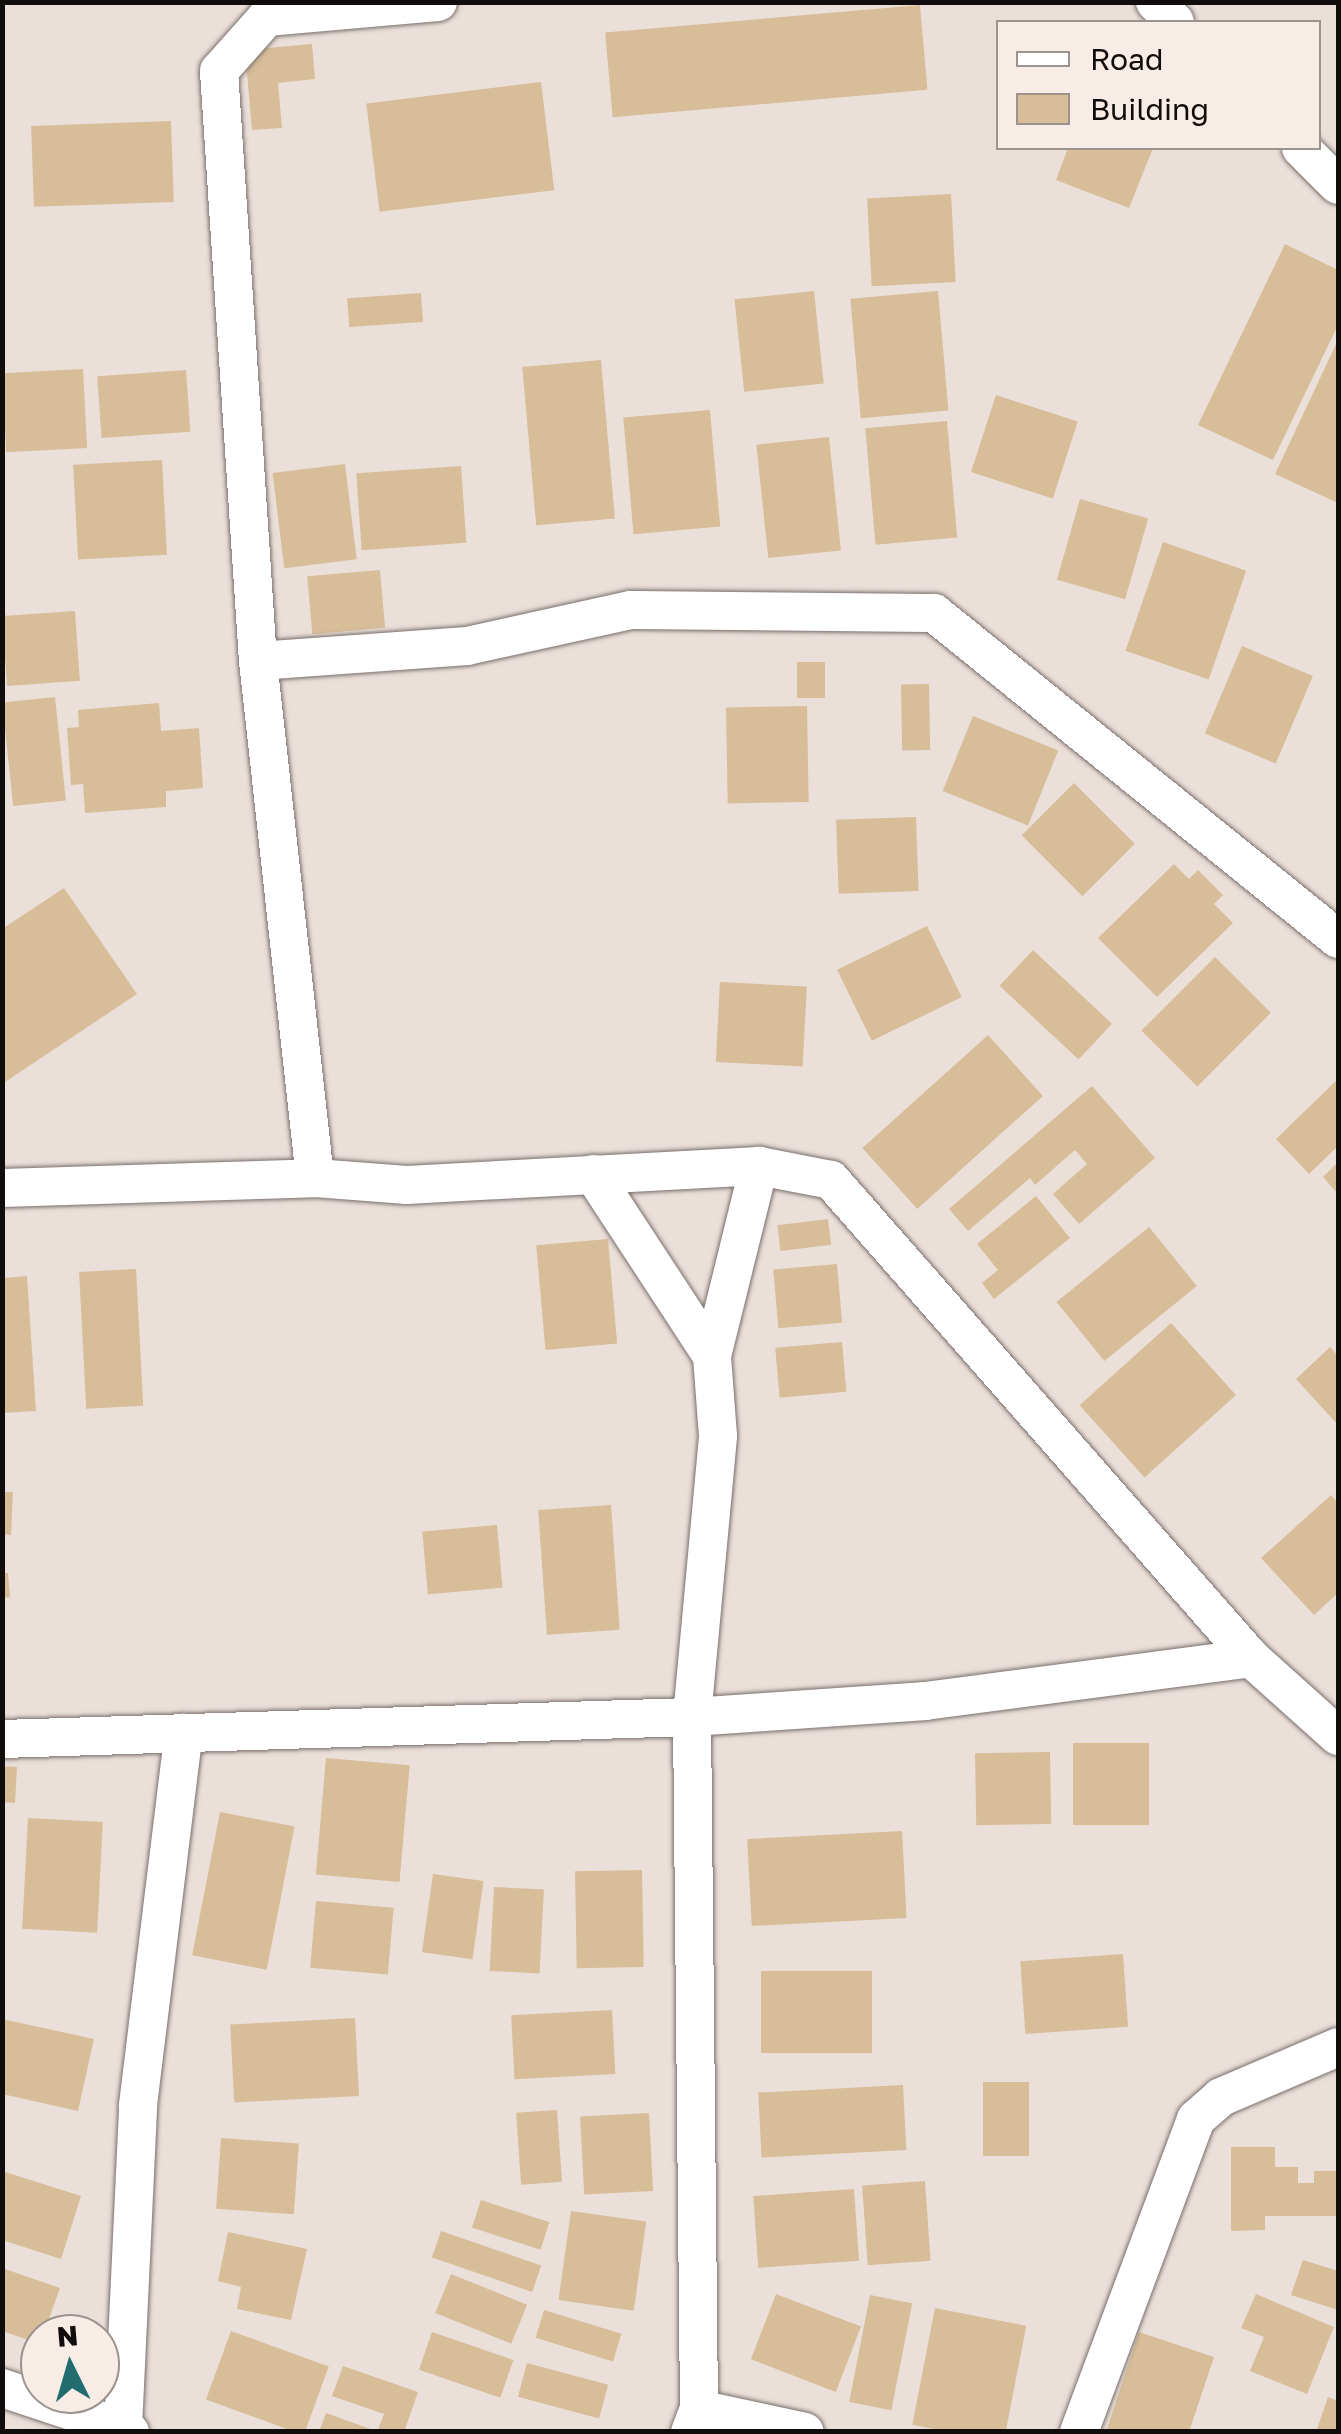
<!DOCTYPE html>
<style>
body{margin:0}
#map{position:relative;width:1341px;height:2434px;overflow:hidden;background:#ebdfda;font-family:"Golos Text",sans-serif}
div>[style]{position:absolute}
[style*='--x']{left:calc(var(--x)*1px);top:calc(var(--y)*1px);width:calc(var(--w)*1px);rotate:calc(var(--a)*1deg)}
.building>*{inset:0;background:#d8bd99;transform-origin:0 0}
.roads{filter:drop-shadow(0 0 2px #796f6b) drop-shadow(0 0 2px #796f6b)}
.street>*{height:38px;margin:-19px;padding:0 19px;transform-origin:19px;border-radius:19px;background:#fff}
span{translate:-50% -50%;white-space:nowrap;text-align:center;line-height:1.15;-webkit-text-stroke:8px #f8ece7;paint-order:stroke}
.frame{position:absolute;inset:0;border:5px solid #110d0c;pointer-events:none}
.legend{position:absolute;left:996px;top:20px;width:325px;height:130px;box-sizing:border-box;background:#f8ece7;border:2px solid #9c938f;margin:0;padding:12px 18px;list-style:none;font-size:30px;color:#110d0c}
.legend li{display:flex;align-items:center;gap:20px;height:50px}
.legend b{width:50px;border:2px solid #9c938f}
.north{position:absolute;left:20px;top:2314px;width:100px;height:100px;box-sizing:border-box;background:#f8ece7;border:2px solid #9c938f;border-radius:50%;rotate:355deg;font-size:28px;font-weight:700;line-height:40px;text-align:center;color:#110d0c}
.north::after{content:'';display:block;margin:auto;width:35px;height:45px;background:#206c6e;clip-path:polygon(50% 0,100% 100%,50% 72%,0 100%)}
</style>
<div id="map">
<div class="building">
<i style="left:920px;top:5px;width:85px;height:316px;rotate:85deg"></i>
<i style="clip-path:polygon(312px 44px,315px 79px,278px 83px,282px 128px,252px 130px,245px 50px)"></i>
<i style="left:541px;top:82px;width:109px;height:176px;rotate:83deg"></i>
<i style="left:171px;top:121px;width:81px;height:140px;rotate:88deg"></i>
<i style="clip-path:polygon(1068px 148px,1153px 148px,1129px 208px,1056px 180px)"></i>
<i style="left:951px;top:194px;width:88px;height:84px;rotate:87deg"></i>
<i style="clip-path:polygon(1285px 244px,1338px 270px,1338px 325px,1273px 460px,1198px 425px)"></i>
<i style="left:814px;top:291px;width:93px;height:80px;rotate:84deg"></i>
<i style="left:938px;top:291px;width:120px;height:88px;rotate:85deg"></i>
<i style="left:421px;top:293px;width:29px;height:74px;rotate:86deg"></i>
<i style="clip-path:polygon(1338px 340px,1338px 503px,1275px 474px)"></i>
<i style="left:601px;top:360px;width:159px;height:79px;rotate:85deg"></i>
<i style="left:83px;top:369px;width:79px;height:81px;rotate:87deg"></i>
<i style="left:186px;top:370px;width:62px;height:89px;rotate:86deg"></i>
<i style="left:996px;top:395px;width:86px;height:81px;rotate:18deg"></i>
<i style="left:710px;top:410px;width:117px;height:87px;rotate:85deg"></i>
<i style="left:947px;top:421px;width:117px;height:82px;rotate:85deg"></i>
<i style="left:829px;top:437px;width:114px;height:73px;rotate:84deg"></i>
<i style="left:162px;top:460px;width:95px;height:89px;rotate:87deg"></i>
<i style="left:345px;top:464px;width:96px;height:73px;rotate:83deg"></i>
<i style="left:461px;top:466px;width:77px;height:105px;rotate:86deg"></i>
<i style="left:1080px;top:499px;width:71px;height:84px;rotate:16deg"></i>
<i style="left:1163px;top:542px;width:88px;height:115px;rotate:19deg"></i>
<i style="left:380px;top:570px;width:58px;height:73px;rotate:85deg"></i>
<i style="left:75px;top:611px;width:70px;height:73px;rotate:86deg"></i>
<i style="left:1242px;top:646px;width:77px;height:95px;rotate:23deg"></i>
<i style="left:797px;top:662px;width:28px;height:36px"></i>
<i style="left:929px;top:684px;width:66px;height:28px;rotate:89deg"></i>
<i style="left:55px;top:697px;width:104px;height:53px;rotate:84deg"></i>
<i style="clip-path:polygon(159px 703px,161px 731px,199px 728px,203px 788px,166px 791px,166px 807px,85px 813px,83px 784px,71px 785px,67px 728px,79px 727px,78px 710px)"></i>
<i style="left:807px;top:706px;width:96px;height:81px;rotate:89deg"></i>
<i style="left:973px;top:716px;width:92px;height:81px;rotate:22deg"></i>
<i style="left:1074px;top:783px;width:86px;height:74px;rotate:45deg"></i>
<i style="left:916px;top:817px;width:74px;height:80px;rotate:88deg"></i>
<i style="clip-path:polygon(1174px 864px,1189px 879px,1198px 870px,1223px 895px,1214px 904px,1233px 923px,1157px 997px,1098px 938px)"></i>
<i style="clip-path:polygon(64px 888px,137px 994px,2px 1084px,2px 929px)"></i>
<i style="left:927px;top:926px;width:79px;height:100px;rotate:64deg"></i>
<i style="left:1033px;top:950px;width:108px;height:49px;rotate:43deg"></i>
<i style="left:1215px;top:957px;width:79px;height:104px;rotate:45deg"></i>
<i style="left:720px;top:982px;width:87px;height:80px;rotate:3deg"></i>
<i style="left:988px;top:1035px;width:82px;height:169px;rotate:48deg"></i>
<i style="clip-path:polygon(1338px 1079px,1338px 1146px,1309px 1174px,1276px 1139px)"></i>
<i style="clip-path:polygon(1092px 1086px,1155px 1158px,1079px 1224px,1053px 1194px,1087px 1164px,1075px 1150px,1035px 1185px,1030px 1178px,968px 1231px,949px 1209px)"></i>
<i style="clip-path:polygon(1338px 1162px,1338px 1194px,1323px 1177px)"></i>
<i style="clip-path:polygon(1036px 1196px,1070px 1238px,994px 1299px,982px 1283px,998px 1270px,977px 1244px)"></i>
<i style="left:828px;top:1219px;width:26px;height:51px;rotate:83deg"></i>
<i style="left:1149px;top:1227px;width:76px;height:119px;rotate:51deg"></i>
<i style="left:608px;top:1239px;width:105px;height:72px;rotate:85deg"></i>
<i style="left:837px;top:1264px;width:59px;height:64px;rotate:85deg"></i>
<i style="left:136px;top:1269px;width:137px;height:57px;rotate:87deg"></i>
<i style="clip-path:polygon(27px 1276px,36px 1411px,3px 1413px,3px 1278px)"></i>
<i style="left:1171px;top:1323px;width:97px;height:123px;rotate:48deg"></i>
<i style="left:842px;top:1342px;width:50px;height:67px;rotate:85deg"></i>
<i style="clip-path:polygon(1330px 1347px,1338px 1356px,1338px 1425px,1296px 1379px)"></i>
<i style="clip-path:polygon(2px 1492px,13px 1492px,11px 1535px,2px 1534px)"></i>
<i style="clip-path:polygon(1331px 1495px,1338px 1503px,1338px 1593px,1314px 1615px,1261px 1558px)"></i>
<i style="left:611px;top:1505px;width:125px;height:73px;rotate:86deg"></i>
<i style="left:497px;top:1525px;width:63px;height:75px;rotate:85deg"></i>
<i style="clip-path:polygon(2px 1573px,8px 1573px,10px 1597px,2px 1598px)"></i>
<i style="left:1149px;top:1743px;width:82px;height:76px;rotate:90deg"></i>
<i style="left:1050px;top:1752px;width:72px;height:75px;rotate:89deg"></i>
<i style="left:326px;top:1758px;width:84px;height:117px;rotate:5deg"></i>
<i style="clip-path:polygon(2px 1766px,17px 1767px,15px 1803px,2px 1802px)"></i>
<i style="left:220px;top:1812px;width:76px;height:146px;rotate:11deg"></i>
<i style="left:28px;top:1818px;width:75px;height:111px;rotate:3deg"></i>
<i style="left:902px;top:1831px;width:87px;height:155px;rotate:87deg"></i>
<i style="left:642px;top:1870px;width:97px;height:67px;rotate:89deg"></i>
<i style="left:433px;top:1874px;width:51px;height:79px;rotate:8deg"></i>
<i style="left:494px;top:1887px;width:50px;height:84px;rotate:3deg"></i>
<i style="left:316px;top:1901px;width:78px;height:67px;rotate:5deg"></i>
<i style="left:1123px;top:1954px;width:73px;height:103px;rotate:86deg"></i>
<i style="left:872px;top:1971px;width:82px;height:111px;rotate:90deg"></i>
<i style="left:612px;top:2010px;width:64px;height:101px;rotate:87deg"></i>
<i style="left:355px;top:2018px;width:78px;height:125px;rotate:87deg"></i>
<i style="clip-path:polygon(2px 2019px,94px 2039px,78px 2111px,2px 2094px)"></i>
<i style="left:983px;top:2082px;width:46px;height:74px"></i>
<i style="left:903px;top:2085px;width:65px;height:145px;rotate:87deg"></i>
<i style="left:557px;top:2110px;width:72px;height:41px;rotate:86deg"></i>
<i style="left:649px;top:2113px;width:78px;height:69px;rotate:87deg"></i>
<i style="left:221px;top:2138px;width:78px;height:71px;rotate:4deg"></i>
<i style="clip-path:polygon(1231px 2147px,1275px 2147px,1275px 2167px,1298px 2167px,1298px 2183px,1314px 2183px,1314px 2171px,1338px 2171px,1338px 2216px,1265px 2216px,1265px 2230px,1231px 2231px)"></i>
<i style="clip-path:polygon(2px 2171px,81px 2196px,61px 2259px,2px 2240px)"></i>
<i style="left:925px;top:2181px;width:80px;height:63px;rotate:86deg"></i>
<i style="left:854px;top:2189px;width:72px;height:101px;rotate:86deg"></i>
<i style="left:481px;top:2200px;width:72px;height:29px;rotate:18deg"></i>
<i style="left:571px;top:2211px;width:76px;height:90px;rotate:8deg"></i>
<i style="left:441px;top:2231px;width:106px;height:28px;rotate:19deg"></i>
<i style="clip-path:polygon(228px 2232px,307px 2249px,291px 2320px,237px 2309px,241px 2287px,218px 2281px)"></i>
<i style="clip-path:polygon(1303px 2260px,1338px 2271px,1338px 2310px,1291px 2295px)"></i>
<i style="clip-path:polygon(2px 2268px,60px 2288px,40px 2344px,2px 2331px)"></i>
<i style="left:451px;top:2274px;width:82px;height:42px;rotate:22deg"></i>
<i style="left:776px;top:2294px;width:91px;height:70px;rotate:21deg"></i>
<i style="clip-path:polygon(1256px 2294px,1334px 2327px,1307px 2394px,1250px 2371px,1264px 2337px,1241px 2328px)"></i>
<i style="left:870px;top:2295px;width:43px;height:109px;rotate:11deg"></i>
<i style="left:935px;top:2308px;width:93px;height:119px;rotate:11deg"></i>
<i style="left:544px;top:2310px;width:81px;height:29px;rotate:17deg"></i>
<i style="left:231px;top:2331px;width:104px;height:73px;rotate:20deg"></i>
<i style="left:432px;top:2332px;width:86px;height:40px;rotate:19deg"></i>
<i style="clip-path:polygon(1139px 2332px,1214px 2357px,1189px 2432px,1106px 2432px)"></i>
<i style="left:527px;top:2363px;width:84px;height:35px;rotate:15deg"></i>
<i style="clip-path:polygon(343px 2366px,418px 2392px,404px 2432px,377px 2432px,384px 2414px,332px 2396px)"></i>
<i style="clip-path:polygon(1328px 2397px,1338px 2401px,1338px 2432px,1316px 2432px)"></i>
<i style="clip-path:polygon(326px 2413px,376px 2431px,376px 2432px,319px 2432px)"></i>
</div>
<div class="roads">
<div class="street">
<i style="--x:438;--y:2;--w:172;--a:175"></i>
<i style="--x:267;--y:17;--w:72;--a:131.6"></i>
<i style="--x:219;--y:71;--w:591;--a:86.22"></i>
<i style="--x:258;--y:661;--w:520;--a:83.71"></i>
<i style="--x:315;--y:1178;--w:92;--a:4.4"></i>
<i style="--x:407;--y:1185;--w:353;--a:-3.1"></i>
<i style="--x:759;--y:1166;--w:73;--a:11"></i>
<i style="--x:831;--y:1180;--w:636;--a:48.7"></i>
<i style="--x:1155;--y:2;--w:28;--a:45"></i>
<i style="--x:1301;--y:148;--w:52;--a:45"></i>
<i style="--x:258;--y:661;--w:210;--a:-4.1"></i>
<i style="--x:467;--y:646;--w:168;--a:-12.4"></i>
<i style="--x:631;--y:610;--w:303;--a:0.6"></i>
<i style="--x:934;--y:613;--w:519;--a:38.9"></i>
<i style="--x:593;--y:1174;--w:217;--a:56.8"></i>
<i style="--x:2;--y:1188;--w:313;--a:-1.8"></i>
<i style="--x:2;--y:1739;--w:690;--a:-1.83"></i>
<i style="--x:692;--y:1717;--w:234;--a:-3.9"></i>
<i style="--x:925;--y:1701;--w:329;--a:-7.5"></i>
<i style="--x:1251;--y:1658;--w:117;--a:41.9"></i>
<i style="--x:2;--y:2388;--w:127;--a:18.3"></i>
<i style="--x:699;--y:2409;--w:108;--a:12.2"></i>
<i style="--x:130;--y:2432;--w:8;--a:-150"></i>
<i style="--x:123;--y:2428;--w:323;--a:-87.3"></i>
<i style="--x:138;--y:2105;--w:375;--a:-83"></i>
<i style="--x:690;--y:2432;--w:25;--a:-69"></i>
<i style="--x:699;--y:2409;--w:692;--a:-90.58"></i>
<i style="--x:692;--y:1717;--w:282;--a:-84.7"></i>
<i style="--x:718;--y:1436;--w:80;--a:-94.3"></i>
<i style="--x:712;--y:1356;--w:196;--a:-76.1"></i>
<i style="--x:1079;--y:2432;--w:334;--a:-69.5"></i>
<i style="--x:1196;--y:2119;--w:33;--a:-41"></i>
<i style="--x:1221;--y:2097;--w:127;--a:-23.1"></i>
</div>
</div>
<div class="frame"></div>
<ul class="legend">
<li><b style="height:12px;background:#fff"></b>Road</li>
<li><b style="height:28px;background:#d8bd99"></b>Building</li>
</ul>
<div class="north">N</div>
</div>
